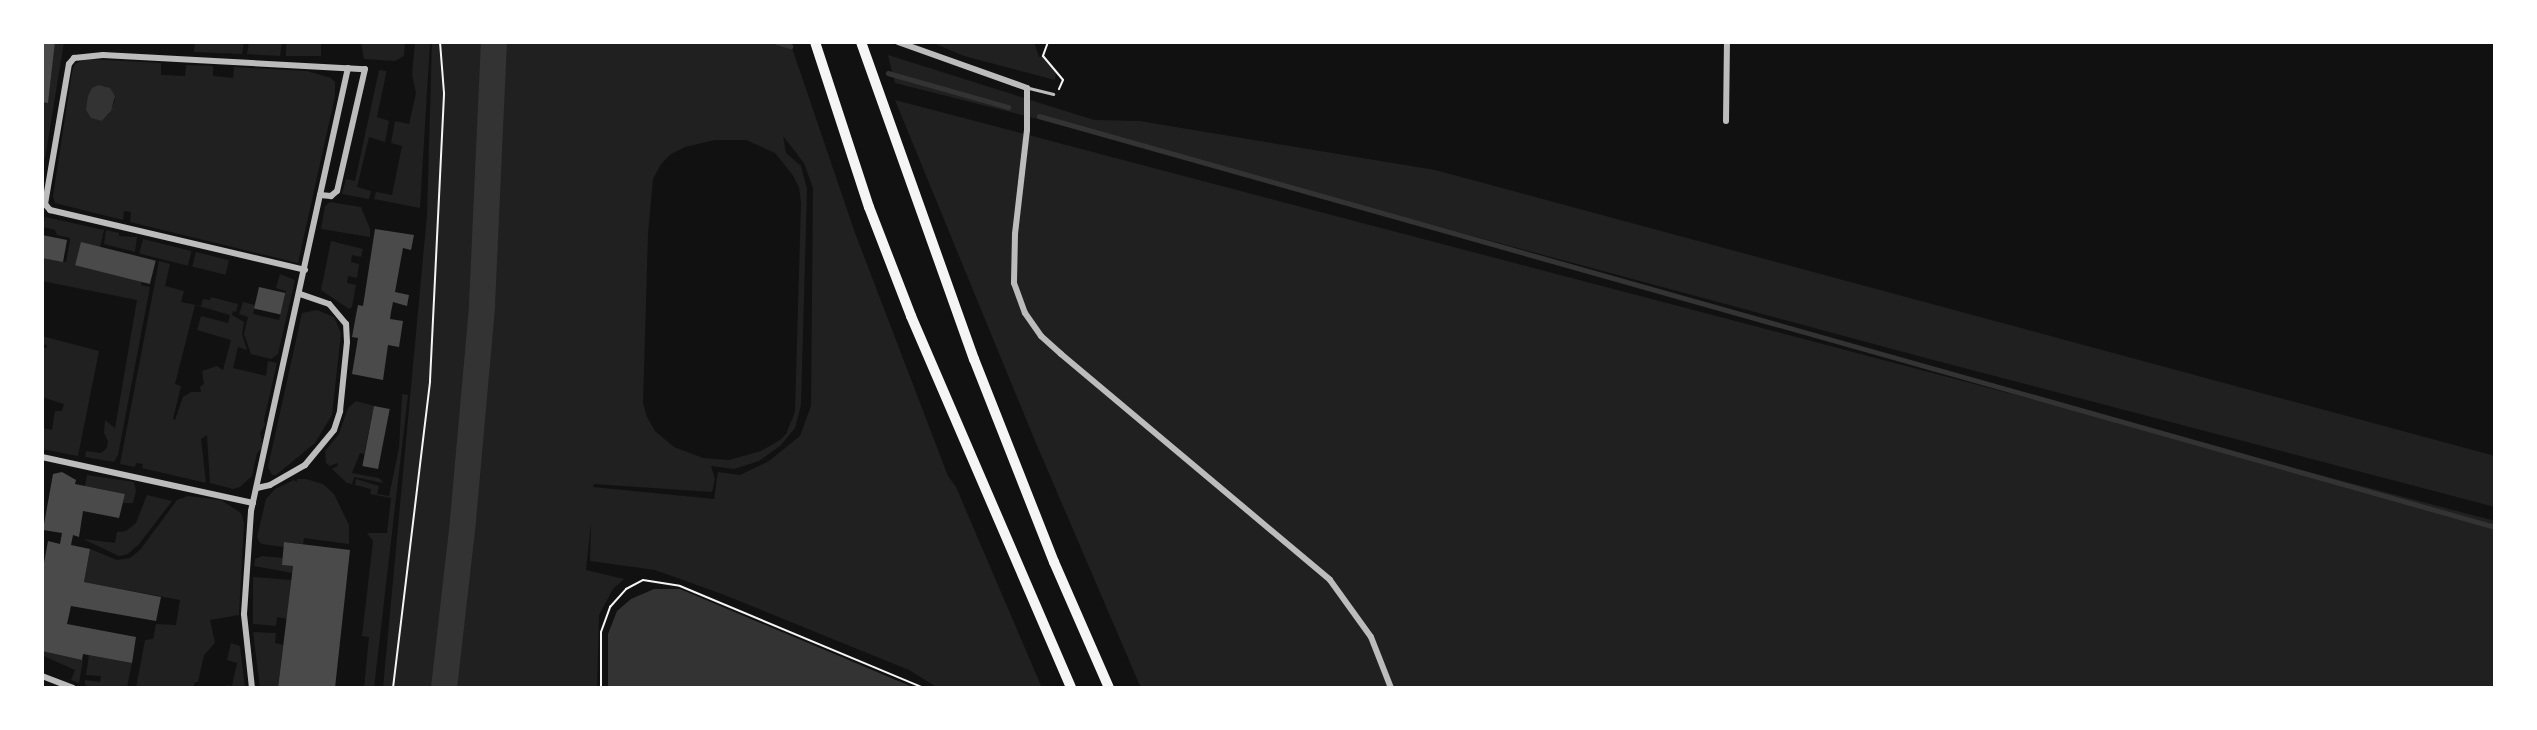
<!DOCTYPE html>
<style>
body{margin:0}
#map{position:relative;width:2537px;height:730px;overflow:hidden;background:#111;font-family:"Asap Condensed",sans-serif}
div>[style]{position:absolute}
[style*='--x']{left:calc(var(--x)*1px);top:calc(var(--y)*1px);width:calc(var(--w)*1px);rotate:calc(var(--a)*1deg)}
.green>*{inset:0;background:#202020;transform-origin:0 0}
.water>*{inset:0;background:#333}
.stream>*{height:4.5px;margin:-2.25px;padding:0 2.25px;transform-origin:2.25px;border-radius:2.25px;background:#333}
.river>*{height:26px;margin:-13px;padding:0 13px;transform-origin:13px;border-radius:13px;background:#333}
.building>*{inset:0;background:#4a4a4a;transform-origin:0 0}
.path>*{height:2px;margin:-1px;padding:0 1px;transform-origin:1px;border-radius:1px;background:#f5f5f5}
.service>*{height:3px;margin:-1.5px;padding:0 1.5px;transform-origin:1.5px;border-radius:1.5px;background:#bcbcbc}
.minor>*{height:6px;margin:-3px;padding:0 3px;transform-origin:3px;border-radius:3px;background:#bcbcbc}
.motorway>*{height:10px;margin:-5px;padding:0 5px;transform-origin:5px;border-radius:5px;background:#f5f5f5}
span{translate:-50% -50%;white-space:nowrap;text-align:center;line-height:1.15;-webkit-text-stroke:6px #fff;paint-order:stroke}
.frame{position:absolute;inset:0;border:44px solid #fff;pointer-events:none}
</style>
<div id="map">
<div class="green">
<i style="clip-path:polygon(55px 42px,64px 42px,45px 159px,42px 159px,42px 102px,48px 102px)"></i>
<i style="clip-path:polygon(195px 42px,244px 42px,242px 54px,194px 52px)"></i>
<i style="clip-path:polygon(249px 42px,282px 42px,280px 56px,247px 54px)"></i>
<i style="left:286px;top:42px;width:35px;height:14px"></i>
<i style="clip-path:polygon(361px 42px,405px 42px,404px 56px,395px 61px,364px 59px)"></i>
<i style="clip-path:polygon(415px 42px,430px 42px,420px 208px,374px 199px,376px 192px,392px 195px,402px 146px,391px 143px,395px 121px,409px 124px,416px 93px,412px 74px)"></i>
<i style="clip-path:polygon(evenodd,432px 42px,790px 42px,855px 233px,948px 476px,956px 487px,1042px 688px,938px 688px,909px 670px,722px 594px,655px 570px,590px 561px,591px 523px,586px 570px,624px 579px,613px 589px,599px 615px,597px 688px,383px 688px,427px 215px,432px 42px,783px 136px,804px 163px,813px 188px,811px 406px,800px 436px,769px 461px,740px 475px,718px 472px,714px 499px,593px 487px,594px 484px,712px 492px,715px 479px,711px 466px,734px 469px,759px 461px,780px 446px,795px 428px,801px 405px,807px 189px,801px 166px,786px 153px,783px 136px,432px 42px,715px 140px,746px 140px,775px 153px,792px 174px,799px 187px,801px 202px,795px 412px,786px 434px,780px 440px,761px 451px,729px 460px,703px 458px,674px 447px,655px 431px,647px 417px,643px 403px,648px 234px,653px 179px,661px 164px,671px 154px,685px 147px,715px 140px)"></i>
<i style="clip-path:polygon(931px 42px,1034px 42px,1039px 57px,1043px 57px,1056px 72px,1055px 80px,964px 56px)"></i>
<i style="clip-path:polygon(888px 55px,1094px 120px,1139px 121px,1435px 170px,2495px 456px,2495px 507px,1922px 357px,1058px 124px,895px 83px)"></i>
<i style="clip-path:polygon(evenodd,85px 59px,161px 63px,161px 75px,185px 76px,186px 65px,213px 66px,213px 76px,233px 78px,234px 67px,307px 71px,331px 78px,335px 82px,335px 96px,298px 263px,130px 222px,131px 212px,124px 211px,123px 220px,55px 203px,53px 196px,72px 72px,75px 64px,85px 59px,99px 85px,107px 87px,115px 100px,109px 114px,102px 121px,91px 91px,99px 85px)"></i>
<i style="clip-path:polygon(379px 70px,386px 71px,386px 74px,377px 117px,389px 121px,385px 142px,369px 137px,357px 187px,371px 191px,369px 199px,342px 194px,346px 179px,355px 181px)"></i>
<i style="clip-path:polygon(895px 100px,2495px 521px,2495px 688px,1141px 688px,1033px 436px)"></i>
<i style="clip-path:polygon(330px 202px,361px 207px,370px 229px,370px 237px,321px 229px,325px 206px)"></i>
<i style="clip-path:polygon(45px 217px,104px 230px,100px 247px,76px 265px,142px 280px,141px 285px,150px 287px,118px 455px,114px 462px,85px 457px,86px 451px,101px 453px,107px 448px,108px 441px,104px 433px,105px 420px,115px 428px,137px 300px,42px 281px,42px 258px,66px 262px,70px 241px,70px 238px,57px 235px,55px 230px,43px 227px)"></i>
<i style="clip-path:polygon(106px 230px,119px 233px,119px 236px,137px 237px,135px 252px,104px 244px)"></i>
<i style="left:143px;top:239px;width:50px;height:15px;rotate:14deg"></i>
<i style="clip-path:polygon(331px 241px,363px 249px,361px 257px,352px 255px,351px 262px,359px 264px,357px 278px,348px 276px,347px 283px,356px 285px,352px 307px,349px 309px,321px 290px)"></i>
<i style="left:196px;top:252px;width:34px;height:15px;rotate:14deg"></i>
<i style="clip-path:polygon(evenodd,159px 261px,170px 264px,165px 286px,184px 291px,181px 302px,201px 306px,203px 299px,210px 300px,211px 297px,238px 304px,236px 312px,233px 311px,232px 315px,244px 322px,242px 334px,247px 350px,238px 347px,233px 368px,266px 376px,268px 361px,277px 363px,264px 420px,265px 425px,260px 433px,263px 447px,257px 453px,252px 476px,240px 487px,233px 489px,210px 483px,207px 435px,201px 439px,206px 483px,142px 468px,143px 464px,136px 463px,135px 467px,120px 464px,159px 261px,195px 305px,230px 315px,228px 323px,201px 316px,197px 330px,231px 340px,223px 370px,217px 366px,202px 371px,204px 384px,200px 387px,201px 392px,191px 392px,183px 397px,175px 420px,173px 419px,181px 386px,175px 384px,195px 305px)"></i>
<i style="clip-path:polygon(280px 274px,295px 280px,278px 354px,271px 359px,251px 354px,244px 334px,248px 317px,239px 314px,243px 302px,255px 305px,253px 314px,279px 320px,286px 291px,276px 288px)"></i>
<i style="clip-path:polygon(317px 310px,334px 317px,341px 333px,332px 415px,315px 443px,276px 475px,272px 475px,268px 467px,302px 313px)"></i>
<i style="clip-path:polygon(42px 336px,99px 351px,78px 456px,42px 449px,42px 428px,52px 430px,55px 411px,62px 411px,64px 404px,42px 397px,42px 352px,43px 348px,47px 348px,47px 345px,42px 344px)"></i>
<i style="clip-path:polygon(402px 394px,408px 395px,374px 688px,364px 688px,369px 637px,362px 636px,373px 541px,367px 533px,387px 533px,391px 498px,370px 494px,371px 489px,355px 485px,356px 479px,372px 484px,379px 486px,377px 494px,389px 496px,399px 448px)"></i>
<i style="clip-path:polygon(356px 401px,374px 406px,364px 454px,360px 453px,352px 473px,379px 478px,384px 483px,354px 477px,352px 484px,347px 483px,332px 469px,338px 466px,337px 463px,330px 466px,326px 463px,325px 451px,339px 434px,348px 408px)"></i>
<i style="clip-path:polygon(87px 475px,134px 482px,136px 491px,133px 503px,123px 503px,125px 494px,85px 486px)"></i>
<i style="clip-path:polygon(297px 479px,306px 479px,323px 484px,334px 494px,349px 525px,349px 544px,304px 538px,303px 544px,284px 542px,284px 547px,262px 544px,259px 542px,257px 537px,266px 499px,275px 489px,294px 480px,297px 482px)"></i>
<i style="clip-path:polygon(147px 495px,172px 501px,140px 543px,128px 554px,119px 556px,83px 539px,115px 543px,117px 532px,126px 531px,136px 523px)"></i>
<i style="clip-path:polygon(188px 496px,221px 500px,241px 513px,244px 523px,239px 615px,210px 620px,215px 643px,204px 655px,198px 682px,195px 682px,193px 688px,136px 688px,145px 640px,153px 639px,156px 624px,176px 625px,180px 600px,84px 582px,90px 549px,117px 560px,130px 558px,140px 550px,177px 500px)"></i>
<i style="clip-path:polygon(262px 556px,283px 558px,282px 565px,293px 566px,292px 573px,254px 566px,255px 559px)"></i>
<i style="clip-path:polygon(253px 577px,291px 580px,287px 619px,277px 617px,276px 626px,253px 624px)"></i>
<i style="clip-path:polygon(253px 632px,276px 633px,275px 643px,283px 645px,278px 688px,260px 688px)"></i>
<i style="clip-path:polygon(231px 643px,240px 646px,245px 688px,226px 688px,227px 685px,232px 686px,237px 663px,227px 660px)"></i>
<i style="clip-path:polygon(42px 651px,83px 660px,79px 683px,71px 680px,75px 670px,44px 656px,42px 660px)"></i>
<i style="clip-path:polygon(89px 655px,132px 663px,127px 687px,94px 688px,85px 685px,85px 680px,100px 682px,101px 676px,86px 675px)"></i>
</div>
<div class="water">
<i style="clip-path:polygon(99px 85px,110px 88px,115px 96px,111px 111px,102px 121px,91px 118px,86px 110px,88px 96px,92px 88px)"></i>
<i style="clip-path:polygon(654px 589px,680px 589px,915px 688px,608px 688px,608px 634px,617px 611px,631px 599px)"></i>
</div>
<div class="stream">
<i style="--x:777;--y:42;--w:14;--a:17"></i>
<i style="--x:888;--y:73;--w:125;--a:15.8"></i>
<i style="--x:1039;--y:116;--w:1513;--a:15.76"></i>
</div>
<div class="river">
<i style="--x:444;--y:688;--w:169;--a:-83.5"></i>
<i style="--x:463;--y:520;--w:216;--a:-84.9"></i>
<i style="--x:482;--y:305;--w:263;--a:-87.4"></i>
</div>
<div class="building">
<i style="clip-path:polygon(42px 42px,55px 42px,48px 103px,42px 102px)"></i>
<i style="clip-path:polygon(375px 229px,414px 235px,411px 250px,403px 248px,395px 292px,409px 295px,407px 306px,393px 302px,391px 312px,390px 319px,403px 321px,399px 347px,388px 345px,383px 380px,352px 374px,358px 338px,352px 337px,356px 315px,358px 305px,363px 306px)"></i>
<i style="clip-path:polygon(42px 235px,67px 240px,63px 262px,42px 258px)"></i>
<i style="left:81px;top:242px;width:77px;height:24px;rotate:14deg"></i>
<i style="left:259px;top:287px;width:27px;height:22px;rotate:13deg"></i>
<i style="left:374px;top:406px;width:16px;height:61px;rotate:11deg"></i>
<i style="clip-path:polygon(62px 472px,76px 480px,75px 484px,125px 494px,119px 518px,83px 511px,79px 537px,73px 535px,71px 545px,90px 549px,84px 582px,161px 597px,156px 621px,71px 606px,67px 624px,136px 637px,132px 663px,83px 654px,82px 660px,42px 651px,42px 574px,48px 541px,60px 544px,62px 533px,43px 530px,53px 474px)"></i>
<i style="clip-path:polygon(284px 542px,350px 550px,335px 688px,278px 688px,293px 566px,282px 565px)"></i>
</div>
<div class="path">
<i style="--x:1048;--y:42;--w:15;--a:110"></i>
<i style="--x:1043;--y:56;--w:31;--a:50"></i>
<i style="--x:1063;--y:80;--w:10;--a:114"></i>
<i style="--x:393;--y:688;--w:309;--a:-83.1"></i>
<i style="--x:430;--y:381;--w:288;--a:-87.2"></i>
<i style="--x:444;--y:93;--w:51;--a:-94.5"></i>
<i style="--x:601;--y:688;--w:56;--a:-90"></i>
<i style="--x:601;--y:632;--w:27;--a:-70"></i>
<i style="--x:610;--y:607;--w:24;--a:-48"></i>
<i style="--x:626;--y:589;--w:19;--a:-28"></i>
<i style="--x:643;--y:580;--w:37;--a:9"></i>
<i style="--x:680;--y:586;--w:264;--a:22.7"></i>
</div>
<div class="service">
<i style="--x:1029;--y:88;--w:25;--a:14"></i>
</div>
<div class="minor">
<i style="--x:898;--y:42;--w:137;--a:19.6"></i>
<i style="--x:1027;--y:88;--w:42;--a:90"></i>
<i style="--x:1027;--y:130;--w:105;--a:96.6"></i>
<i style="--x:1015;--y:234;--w:49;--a:91.2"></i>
<i style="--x:1014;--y:283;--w:32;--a:70"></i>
<i style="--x:1025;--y:313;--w:28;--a:55"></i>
<i style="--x:1041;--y:336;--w:27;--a:42"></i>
<i style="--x:1061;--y:354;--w:351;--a:40"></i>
<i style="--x:1330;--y:580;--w:70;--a:54.3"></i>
<i style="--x:1371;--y:637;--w:55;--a:68.6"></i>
<i style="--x:1726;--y:121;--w:79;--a:-89.3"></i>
<i style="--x:45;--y:204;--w:142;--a:-80.3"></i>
<i style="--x:69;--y:64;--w:8;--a:-50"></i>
<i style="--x:74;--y:58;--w:29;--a:-6"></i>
<i style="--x:103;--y:55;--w:262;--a:3.1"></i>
<i style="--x:365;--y:69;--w:125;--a:102.9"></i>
<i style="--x:337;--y:191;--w:8;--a:140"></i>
<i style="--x:331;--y:196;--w:11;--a:-175"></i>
<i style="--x:320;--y:195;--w:130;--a:-77.6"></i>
<i style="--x:43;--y:205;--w:2;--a:-27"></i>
<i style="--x:45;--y:204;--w:8;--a:50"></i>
<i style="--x:50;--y:210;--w:262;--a:13.2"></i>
<i style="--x:42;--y:457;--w:216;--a:12.3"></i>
<i style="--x:257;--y:488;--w:13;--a:-13"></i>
<i style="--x:270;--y:485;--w:40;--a:-29.7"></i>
<i style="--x:305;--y:465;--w:45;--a:-50.4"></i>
<i style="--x:334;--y:430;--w:20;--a:-72"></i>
<i style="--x:340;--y:411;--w:69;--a:-84.2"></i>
<i style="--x:347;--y:342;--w:18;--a:-93"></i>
<i style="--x:346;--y:324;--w:26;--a:-130"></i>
<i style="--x:329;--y:304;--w:31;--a:-161"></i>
<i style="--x:42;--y:676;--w:33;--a:21"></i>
<i style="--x:252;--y:688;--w:74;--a:-96.2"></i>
<i style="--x:244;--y:614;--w:103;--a:-86.1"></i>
<i style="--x:251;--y:511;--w:323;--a:-77.7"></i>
</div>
<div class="motorway">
<i style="--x:815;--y:42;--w:174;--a:71.9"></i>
<i style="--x:869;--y:207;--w:117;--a:68.9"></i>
<i style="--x:911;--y:316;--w:405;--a:66.7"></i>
<i style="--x:861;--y:42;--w:337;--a:70.4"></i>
<i style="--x:974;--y:359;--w:218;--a:68.5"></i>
<i style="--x:1054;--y:562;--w:137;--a:66.4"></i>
</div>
<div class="frame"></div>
</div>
